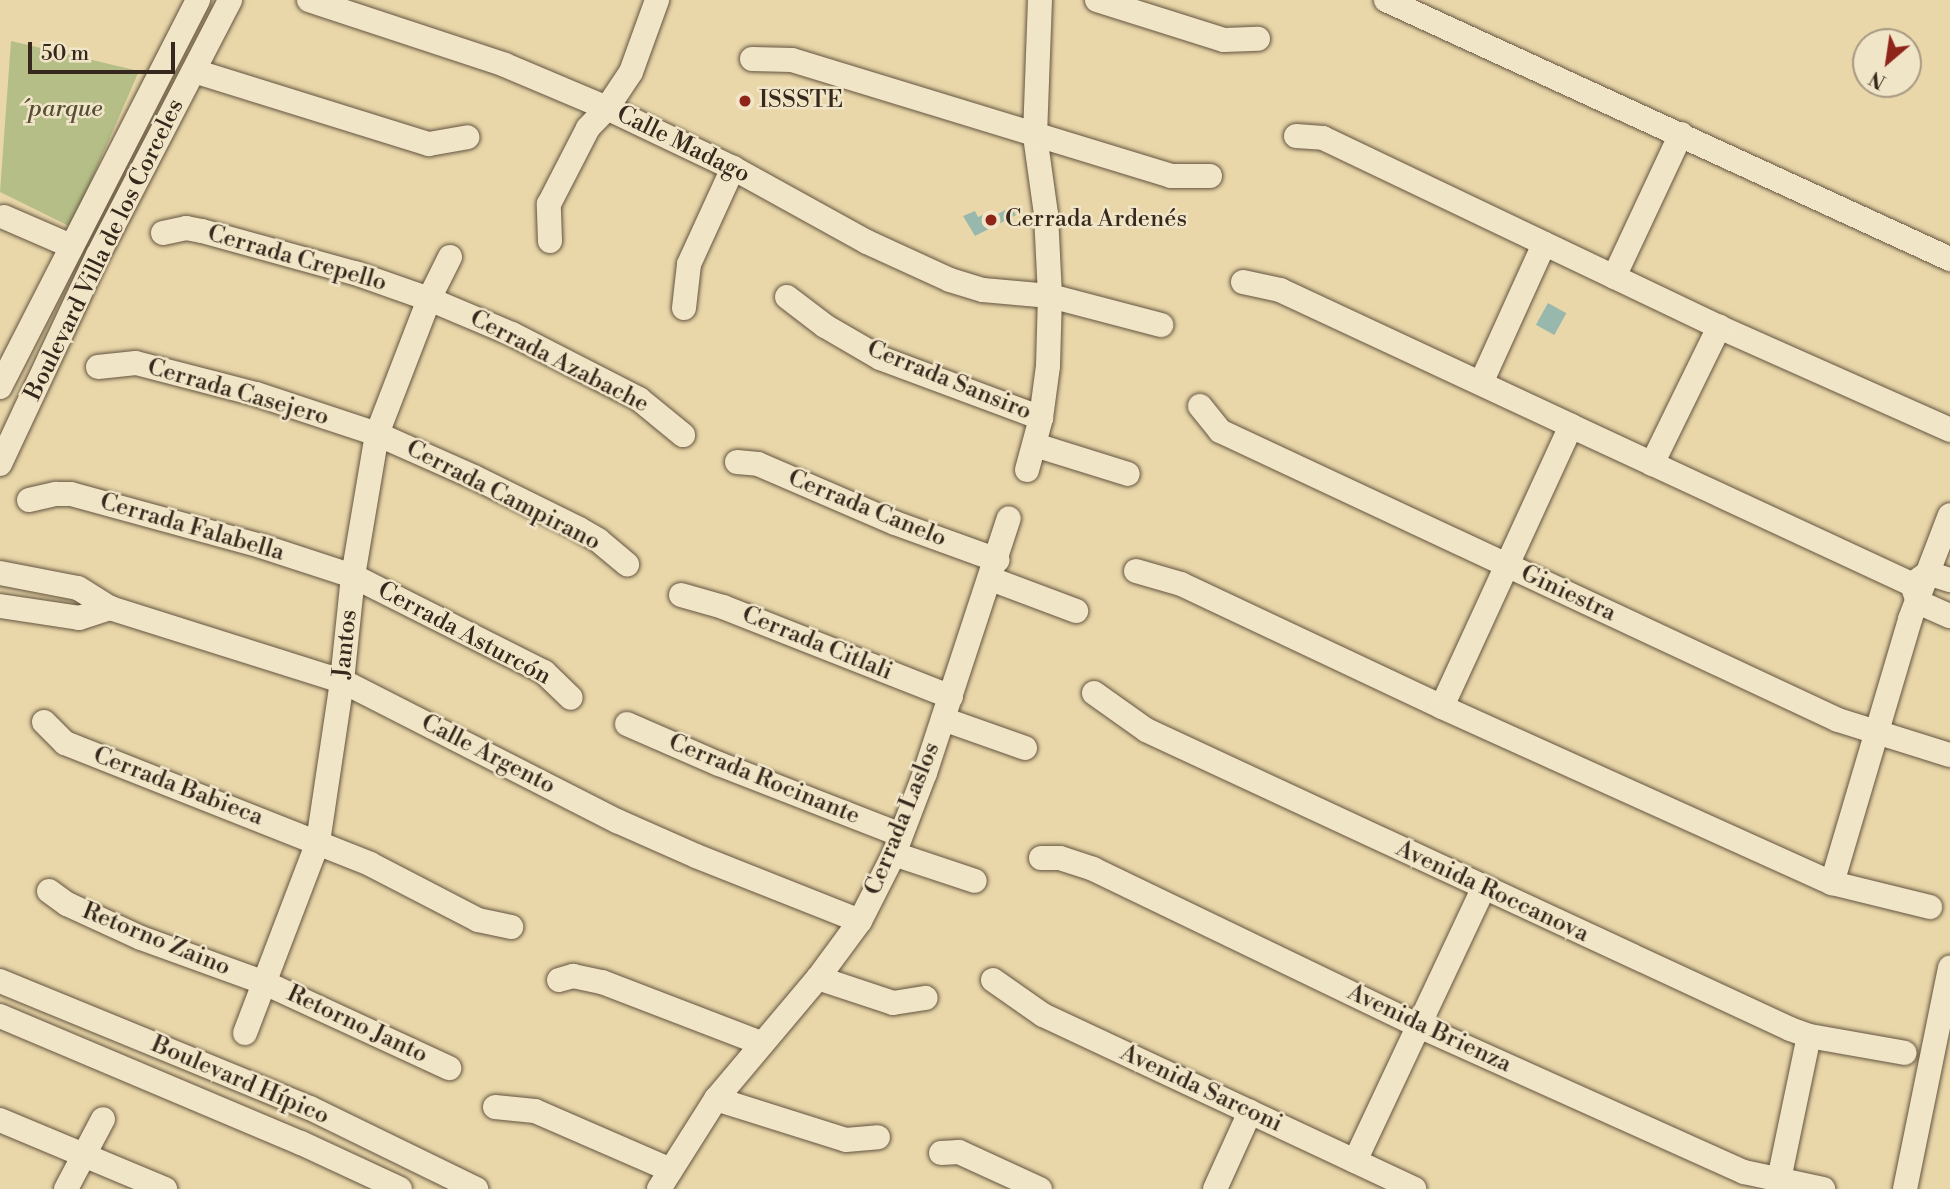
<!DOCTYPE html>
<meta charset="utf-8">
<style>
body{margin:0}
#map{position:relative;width:1950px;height:1189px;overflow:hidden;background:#e9d7a9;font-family:"Libre Bodoni",serif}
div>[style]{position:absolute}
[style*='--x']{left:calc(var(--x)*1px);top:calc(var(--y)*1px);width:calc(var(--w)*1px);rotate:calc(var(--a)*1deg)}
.green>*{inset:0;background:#b6be88}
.water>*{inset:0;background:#98b8ad;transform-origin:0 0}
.roads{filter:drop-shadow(0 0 2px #645440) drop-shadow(0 0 2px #645440)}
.minor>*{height:24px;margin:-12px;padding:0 12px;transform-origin:12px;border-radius:12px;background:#f1e5c7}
.dots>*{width:19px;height:19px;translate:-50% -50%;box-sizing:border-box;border:4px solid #f1e5c7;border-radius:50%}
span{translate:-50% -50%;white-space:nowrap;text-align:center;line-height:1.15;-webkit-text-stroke:5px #f1e5c7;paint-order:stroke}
.poi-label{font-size:24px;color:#37281d}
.left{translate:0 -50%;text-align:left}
.park-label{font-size:24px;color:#574e38;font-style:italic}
.street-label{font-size:24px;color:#37281d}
.north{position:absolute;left:1852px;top:28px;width:70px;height:70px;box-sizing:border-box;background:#f1e5c7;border:2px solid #a79983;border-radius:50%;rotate:209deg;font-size:19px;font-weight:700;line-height:28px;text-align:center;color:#37281d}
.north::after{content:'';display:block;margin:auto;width:24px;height:32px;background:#8f2418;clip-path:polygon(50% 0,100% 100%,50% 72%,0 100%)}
.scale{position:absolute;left:28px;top:42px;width:147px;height:32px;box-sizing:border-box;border:4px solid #37281d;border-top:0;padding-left:9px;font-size:21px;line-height:24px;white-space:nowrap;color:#37281d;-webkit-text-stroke:5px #f1e5c7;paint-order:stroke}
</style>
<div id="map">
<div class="green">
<i style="clip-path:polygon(11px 41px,139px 71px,71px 227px,0 192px)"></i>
</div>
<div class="water">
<i style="clip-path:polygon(1011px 207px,1016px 215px,975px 236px,963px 216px,975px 211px,978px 217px,983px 215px,988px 219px)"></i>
<i style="left:1548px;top:303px;width:21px;height:25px;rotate:29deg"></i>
</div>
<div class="roads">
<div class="minor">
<i style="--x:309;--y:0;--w:206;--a:18.3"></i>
<i style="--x:505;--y:65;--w:111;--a:22.9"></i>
<i style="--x:607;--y:108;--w:140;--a:25.5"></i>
<i style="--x:733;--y:168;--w:153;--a:28.9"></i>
<i style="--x:867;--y:242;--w:91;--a:24.6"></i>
<i style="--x:950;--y:280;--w:34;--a:17"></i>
<i style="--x:983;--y:290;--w:67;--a:5.1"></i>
<i style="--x:1050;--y:296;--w:115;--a:14.6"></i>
<i style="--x:1097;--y:0;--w:133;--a:17.5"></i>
<i style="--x:1224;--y:40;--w:34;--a:-2"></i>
<i style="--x:1386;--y:0;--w:621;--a:24.67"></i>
<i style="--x:752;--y:59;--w:40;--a:1.4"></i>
<i style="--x:792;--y:60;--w:396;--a:17"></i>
<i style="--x:1171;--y:176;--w:39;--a:0"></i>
<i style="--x:194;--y:71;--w:246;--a:17.3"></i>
<i style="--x:429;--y:144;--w:39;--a:-10"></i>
<i style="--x:1296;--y:136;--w:27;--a:4"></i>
<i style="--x:1323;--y:138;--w:439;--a:25.5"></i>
<i style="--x:1719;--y:327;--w:253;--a:24"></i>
<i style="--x:4;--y:217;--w:73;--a:23.4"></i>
<i style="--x:163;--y:233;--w:24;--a:-12"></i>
<i style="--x:186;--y:228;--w:16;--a:11"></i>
<i style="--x:202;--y:231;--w:159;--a:15.4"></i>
<i style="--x:355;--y:273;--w:78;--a:19.4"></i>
<i style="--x:429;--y:299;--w:90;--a:22.9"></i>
<i style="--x:512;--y:334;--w:143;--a:27.1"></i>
<i style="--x:639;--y:399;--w:57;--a:39.3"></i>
<i style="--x:550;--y:241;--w:37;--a:-92"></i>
<i style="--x:549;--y:204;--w:85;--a:-62.8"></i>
<i style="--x:588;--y:128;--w:28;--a:-46"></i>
<i style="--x:607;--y:108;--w:43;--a:-56.3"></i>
<i style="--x:631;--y:72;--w:77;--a:-70.1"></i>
<i style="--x:1614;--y:277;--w:158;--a:-64.9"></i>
<i style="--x:1243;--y:282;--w:38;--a:12"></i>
<i style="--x:1280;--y:290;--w:321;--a:25"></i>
<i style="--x:1571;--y:426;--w:309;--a:114.7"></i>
<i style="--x:787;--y:297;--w:48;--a:37.3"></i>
<i style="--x:825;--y:326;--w:64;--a:30.2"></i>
<i style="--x:880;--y:358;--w:172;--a:20.4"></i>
<i style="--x:684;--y:308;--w:44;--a:-83.5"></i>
<i style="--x:689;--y:264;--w:106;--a:-65.4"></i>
<i style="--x:98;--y:367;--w:38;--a:-6"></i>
<i style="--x:136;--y:363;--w:124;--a:14.5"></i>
<i style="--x:256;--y:394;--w:127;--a:18.3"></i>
<i style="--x:377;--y:434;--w:106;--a:23.9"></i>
<i style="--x:474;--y:477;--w:117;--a:26.3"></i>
<i style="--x:579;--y:529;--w:22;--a:30"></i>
<i style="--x:598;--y:540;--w:38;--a:40"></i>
<i style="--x:1481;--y:383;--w:153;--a:-65.6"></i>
<i style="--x:0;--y:387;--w:435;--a:-62.9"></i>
<i style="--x:1200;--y:406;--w:32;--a:51"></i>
<i style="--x:1220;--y:431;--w:682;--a:25.06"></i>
<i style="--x:1838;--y:720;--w:117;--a:17.4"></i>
<i style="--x:1571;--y:426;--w:376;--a:24.9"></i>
<i style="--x:1912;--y:584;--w:19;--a:72"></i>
<i style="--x:1918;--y:602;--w:35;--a:24"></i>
<i style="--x:1035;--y:445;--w:97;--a:17.3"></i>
<i style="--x:737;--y:462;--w:21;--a:5"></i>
<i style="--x:758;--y:464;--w:149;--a:23.3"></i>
<i style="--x:895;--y:523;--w:109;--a:19.9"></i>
<i style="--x:0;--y:464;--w:231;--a:-64.9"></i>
<i style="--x:98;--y:255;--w:287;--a:-62.6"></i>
<i style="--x:1652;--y:464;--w:153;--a:-63.9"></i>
<i style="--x:1027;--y:470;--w:54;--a:-74.9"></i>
<i style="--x:1041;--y:418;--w:52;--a:-82.3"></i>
<i style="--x:1048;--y:366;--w:70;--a:-88.4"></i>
<i style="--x:1050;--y:296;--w:82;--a:-92.8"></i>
<i style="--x:1046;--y:214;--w:79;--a:-98"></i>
<i style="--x:1035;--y:136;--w:136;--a:-87.9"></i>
<i style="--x:29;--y:500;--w:28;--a:-13"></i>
<i style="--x:56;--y:494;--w:15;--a:0"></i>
<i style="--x:71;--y:494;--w:197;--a:15.3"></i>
<i style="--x:261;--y:546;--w:97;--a:18.1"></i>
<i style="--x:353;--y:576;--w:214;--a:26.7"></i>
<i style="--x:544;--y:672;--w:37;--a:44"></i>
<i style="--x:1136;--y:571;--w:47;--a:16.1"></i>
<i style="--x:1181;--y:584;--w:289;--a:25.2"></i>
<i style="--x:1442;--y:707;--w:428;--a:24.3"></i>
<i style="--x:1832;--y:883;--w:275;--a:-73.5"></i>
<i style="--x:1910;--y:619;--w:111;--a:-69"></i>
<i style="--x:0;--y:573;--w:79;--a:10.9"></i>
<i style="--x:78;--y:588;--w:38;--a:32"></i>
<i style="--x:110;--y:608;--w:243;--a:17.5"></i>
<i style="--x:342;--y:681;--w:309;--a:27"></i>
<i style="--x:617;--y:821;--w:86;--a:23.9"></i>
<i style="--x:696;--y:856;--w:176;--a:21.6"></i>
<i style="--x:991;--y:579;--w:91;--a:20.6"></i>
<i style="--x:1915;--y:582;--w:16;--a:-35"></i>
<i style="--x:1928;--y:573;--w:23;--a:18"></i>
<i style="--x:681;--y:595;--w:44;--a:15.9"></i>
<i style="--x:723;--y:607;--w:245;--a:21.5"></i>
<i style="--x:0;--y:606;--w:80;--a:8.6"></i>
<i style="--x:79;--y:618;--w:33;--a:-18"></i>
<i style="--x:1094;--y:693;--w:64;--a:35.4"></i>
<i style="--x:1146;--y:730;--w:710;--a:24.9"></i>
<i style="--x:1790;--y:1029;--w:20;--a:20"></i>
<i style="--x:1809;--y:1036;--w:97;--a:10"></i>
<i style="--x:943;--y:719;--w:87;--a:19.5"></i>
<i style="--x:44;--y:722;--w:30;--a:45"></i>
<i style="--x:65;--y:743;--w:328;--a:21.6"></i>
<i style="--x:370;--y:864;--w:122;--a:27.4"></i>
<i style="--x:478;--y:920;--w:34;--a:12"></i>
<i style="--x:627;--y:724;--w:100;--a:23.5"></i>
<i style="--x:719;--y:764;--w:195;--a:21.3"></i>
<i style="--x:894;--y:854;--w:85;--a:18.4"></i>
<i style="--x:1041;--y:858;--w:19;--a:0"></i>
<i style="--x:1060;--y:858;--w:35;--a:18"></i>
<i style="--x:1093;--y:869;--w:362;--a:25.7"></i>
<i style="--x:1419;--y:1026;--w:356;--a:24.2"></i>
<i style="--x:1744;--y:1172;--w:81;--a:12.1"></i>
<i style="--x:1832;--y:883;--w:101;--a:13.8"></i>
<i style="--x:49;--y:891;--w:22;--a:36"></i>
<i style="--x:67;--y:904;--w:81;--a:24.7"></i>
<i style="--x:141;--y:938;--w:132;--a:19.9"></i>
<i style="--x:265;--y:983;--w:203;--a:24.8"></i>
<i style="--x:818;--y:978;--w:79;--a:18.4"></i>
<i style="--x:893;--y:1003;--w:33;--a:-9"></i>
<i style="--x:559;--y:980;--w:15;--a:-16"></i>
<i style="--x:573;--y:976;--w:30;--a:12"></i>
<i style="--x:602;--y:982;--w:170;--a:21"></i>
<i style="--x:993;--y:980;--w:61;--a:35"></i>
<i style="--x:1043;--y:1015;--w:410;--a:25.1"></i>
<i style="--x:0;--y:981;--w:335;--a:22.3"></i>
<i style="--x:310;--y:1108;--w:185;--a:26"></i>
<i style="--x:0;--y:1016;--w:327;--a:22.9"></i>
<i style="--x:301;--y:1143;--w:109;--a:24.9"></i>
<i style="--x:245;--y:1033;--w:204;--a:-69.1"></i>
<i style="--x:318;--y:842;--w:163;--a:-81.5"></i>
<i style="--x:342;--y:681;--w:106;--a:-84"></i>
<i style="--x:353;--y:576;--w:144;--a:-80.4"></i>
<i style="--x:377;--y:434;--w:145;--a:-68.9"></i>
<i style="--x:429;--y:299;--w:47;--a:-63.4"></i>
<i style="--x:716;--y:1099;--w:136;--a:17.5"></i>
<i style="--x:846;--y:1140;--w:32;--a:-5"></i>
<i style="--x:495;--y:1107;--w:40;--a:5.7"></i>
<i style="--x:535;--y:1111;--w:148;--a:23.5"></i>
<i style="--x:0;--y:1120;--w:179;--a:22.7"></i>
<i style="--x:941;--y:1153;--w:18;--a:-3"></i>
<i style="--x:959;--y:1152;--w:89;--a:24.6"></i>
<i style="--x:1355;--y:1161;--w:301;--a:-64.8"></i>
<i style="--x:66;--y:1189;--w:79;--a:-62.1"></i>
<i style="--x:659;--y:1189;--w:107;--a:-57.7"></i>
<i style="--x:716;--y:1099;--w:158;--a:-49.9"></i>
<i style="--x:818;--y:978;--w:71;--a:-53.6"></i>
<i style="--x:860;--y:921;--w:75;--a:-63.1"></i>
<i style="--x:894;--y:854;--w:87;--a:-69.1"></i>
<i style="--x:925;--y:773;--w:268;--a:-71.8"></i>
<i style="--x:1215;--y:1189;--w:85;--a:-65.6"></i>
<i style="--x:1777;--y:1189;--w:156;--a:-78.2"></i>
<i style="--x:1905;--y:1189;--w:226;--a:-78.5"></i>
</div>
</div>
<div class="dots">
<i style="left:745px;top:101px;background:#8f2418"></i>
<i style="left:991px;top:220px;background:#8f2418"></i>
</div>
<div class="poi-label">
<span class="left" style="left:759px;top:101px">ISSSTE</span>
<span class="left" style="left:1005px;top:220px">Cerrada Ardenés</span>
</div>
<div class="park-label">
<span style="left:62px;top:110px">´parque</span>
</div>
<div class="street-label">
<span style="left:683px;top:145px;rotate:26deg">Calle Madago</span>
<span style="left:105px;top:250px;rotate:-64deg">Boulevard Villa de los Corceles</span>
<span style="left:297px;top:259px;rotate:16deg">Cerrada Crepello</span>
<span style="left:559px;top:362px;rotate:27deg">Cerrada Azabache</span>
<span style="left:949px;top:381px;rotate:22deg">Cerrada Sansiro</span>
<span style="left:238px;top:393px;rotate:16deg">Cerrada Casejero</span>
<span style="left:503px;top:496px;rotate:27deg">Cerrada Campirano</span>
<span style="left:867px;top:509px;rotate:22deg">Cerrada Canelo</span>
<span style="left:192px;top:528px;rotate:16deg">Cerrada Falabella</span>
<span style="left:1568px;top:594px;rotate:25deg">Giniestra</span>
<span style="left:464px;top:634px;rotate:28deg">Cerrada Asturcón</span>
<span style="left:346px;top:644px;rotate:-84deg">Jantos</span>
<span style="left:817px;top:644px;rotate:22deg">Cerrada Citlali</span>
<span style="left:488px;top:755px;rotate:27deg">Calle Argento</span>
<span style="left:764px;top:780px;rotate:22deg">Cerrada Rocinante</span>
<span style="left:178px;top:787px;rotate:21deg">Cerrada Babieca</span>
<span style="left:903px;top:819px;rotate:-68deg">Cerrada Laslos</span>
<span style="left:1492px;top:892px;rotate:25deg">Avenida Roccanova</span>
<span style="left:156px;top:940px;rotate:22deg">Retorno Zaino</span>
<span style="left:357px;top:1025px;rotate:25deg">Retorno Janto</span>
<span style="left:1429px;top:1029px;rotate:25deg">Avenida Brienza</span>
<span style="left:240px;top:1081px;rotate:23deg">Boulevard Hípico</span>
<span style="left:1201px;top:1089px;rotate:25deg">Avenida Sarconi</span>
</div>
<div class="north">N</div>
<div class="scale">50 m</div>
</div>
